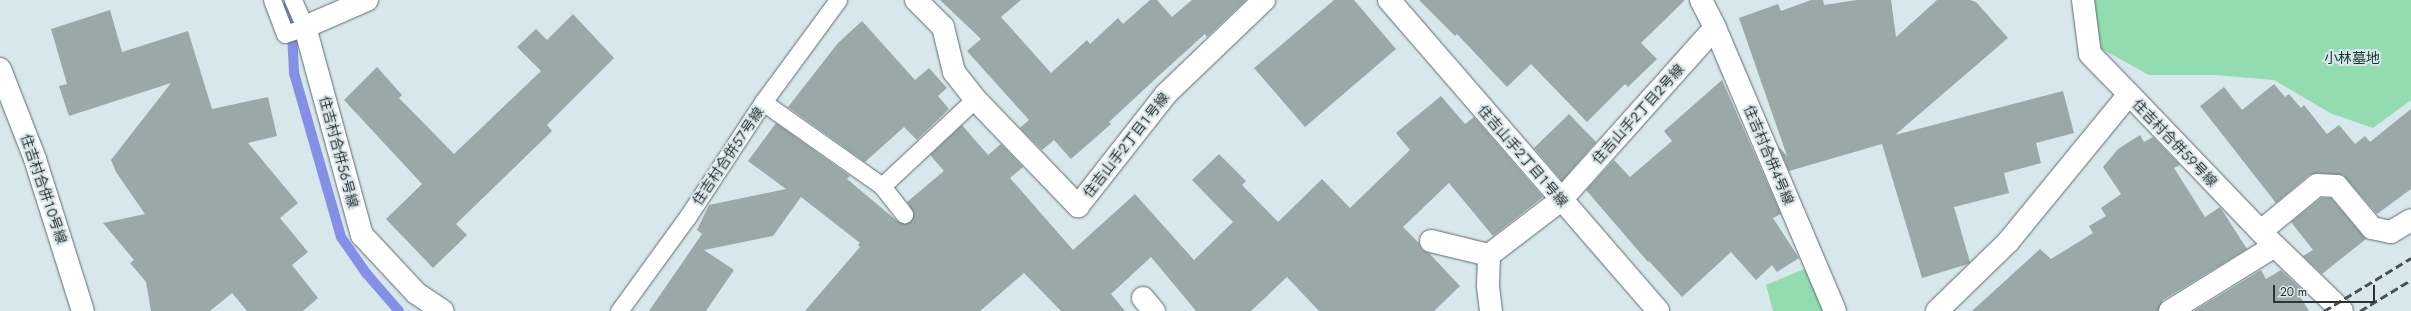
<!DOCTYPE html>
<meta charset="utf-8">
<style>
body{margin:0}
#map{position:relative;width:2411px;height:311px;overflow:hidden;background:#d8e7eb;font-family:Jost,"Noto Sans JP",sans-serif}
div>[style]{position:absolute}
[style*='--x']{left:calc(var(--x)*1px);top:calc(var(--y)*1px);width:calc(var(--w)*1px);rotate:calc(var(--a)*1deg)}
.green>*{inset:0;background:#93dbb0}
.stream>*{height:10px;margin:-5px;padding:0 5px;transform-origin:5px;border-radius:5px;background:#868fe6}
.building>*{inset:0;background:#9aa9a7}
.roads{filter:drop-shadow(0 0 1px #5e6b6f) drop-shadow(0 0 1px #5e6b6f)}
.lane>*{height:17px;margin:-8.5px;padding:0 8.5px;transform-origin:8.5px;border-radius:8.5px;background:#fff}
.street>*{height:22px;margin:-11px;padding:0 11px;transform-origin:11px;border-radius:11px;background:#fff}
.secondary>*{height:22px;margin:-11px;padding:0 11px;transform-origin:11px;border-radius:11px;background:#fff}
.rail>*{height:3px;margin-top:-1.5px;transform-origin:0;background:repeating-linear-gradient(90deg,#4a5253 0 8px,transparent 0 12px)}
span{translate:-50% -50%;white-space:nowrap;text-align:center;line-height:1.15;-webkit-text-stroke:4px #d8e7eb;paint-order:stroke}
.park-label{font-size:14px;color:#113c26}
.street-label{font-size:14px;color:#2d3334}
.scale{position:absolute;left:2273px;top:285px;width:102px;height:18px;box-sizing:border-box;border:2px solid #2d3334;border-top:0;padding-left:5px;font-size:12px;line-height:14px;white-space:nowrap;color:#2d3334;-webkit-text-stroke:3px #d8e7eb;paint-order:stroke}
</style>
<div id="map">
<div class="green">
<i style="clip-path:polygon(2092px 0,2411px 0,2411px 100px,2373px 128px,2330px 113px,2274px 80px,2215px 75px,2149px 75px,2100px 48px)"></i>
<i style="clip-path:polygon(1809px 267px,1824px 311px,1773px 311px,1766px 285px)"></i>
</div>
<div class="stream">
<i style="--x:288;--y:6;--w:8;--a:67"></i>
<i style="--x:291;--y:13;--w:60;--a:87.1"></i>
<i style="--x:294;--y:73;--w:171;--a:74"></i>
<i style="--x:341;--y:237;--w:44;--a:55.2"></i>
<i style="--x:366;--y:273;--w:50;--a:49"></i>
</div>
<div class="building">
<i style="clip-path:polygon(940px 0,1021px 0,1001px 17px,1051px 73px,1087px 40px,1090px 44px,1118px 18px,1123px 24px,1150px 0,1157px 0,1172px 17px,1192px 0,1246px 0,1207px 37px,1205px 34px,1165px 70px,1109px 122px,1111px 124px,1071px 159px,1054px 140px,1042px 150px,1020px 128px,1029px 120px,967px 51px,981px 39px)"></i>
<i style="clip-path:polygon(1334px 0,1354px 0,1396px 49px,1305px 127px,1254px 68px)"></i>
<i style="clip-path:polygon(1419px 0,1685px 0,1641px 43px,1657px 59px,1628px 87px,1625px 84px,1587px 122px,1531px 64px,1507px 87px,1457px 34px,1455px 36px)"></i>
<i style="clip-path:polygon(1811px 0,1823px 0,1824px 5px,1857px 0,1891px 0,1896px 37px,1937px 0,1970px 0,1976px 2px,2008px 38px,1895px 135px,2063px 91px,2074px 133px,2036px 143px,2041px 163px,2004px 173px,2009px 193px,1954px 207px,1970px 262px,1968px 264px,1922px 278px,1882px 144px,1789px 171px,1778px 146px,1787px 156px,1739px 18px,1778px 4px,1781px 11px)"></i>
<i style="clip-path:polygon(110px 10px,122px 52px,188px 31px,212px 109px,268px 97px,277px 136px,248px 143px,298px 203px,280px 218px,308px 252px,292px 265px,318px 298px,303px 311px,247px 311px,232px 293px,210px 311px,151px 311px,146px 282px,130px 263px,134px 260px,103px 223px,145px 214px,116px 172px,111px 160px,171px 83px,69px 116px,59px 86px,67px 84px,51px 29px)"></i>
<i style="clip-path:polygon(573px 14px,614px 58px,547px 125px,552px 131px,456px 224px,467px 235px,433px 268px,386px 219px,422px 184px,344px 100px,377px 67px,402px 95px,399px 98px,454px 154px,541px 71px,517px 47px,536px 29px,547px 40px)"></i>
<i style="clip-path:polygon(862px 21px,915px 80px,929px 68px,947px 88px,938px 96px,949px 109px,917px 140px,904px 127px,865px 162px,788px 107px,838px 43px)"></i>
<i style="clip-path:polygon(1722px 80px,1781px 214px,1773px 218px,1799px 258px,1777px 272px,1772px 265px,1756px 280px,1731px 252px,1682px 297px,1649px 261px,1648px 262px,1586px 190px,1614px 160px,1630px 177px,1672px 141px,1664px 131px)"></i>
<i style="clip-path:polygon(2274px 84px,2285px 97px,2289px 94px,2301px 108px,2304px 105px,2327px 134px,2339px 125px,2355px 144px,2365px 136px,2370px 142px,2411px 109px,2411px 189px,2377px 214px,2343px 175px,2318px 173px,2309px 175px,2276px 203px,2200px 106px,2224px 87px,2242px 110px)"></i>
<i style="clip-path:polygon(1441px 96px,1465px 124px,1474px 117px,1543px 197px,1493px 236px,1449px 183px,1403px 227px,1419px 243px,1422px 250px,1429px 253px,1460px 286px,1434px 311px,1319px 311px,1287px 277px,1251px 311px,1196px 311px,1151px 257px,1111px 294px,1125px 311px,1061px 311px,1024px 273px,980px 311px,805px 311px,860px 247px,858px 245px,860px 243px,801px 197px,773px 236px,704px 250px,734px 270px,706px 311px,649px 311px,702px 234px,697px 230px,709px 205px,786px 189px,748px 161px,776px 123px,850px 176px,847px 179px,896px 220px,905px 224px,910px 222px,914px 213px,907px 202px,944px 171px,930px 155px,962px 125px,988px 155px,1001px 144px,1023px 167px,1010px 178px,1073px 250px,1135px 194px,1194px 260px,1233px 222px,1192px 180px,1219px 154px,1246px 181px,1242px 185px,1278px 222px,1322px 179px,1350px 208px,1410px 150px,1396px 133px)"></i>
<i style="clip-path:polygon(1569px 114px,1596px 142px,1562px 181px,1534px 148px)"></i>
<i style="clip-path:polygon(2140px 135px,2144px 142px,2153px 137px,2180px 165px,2174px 168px,2205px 217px,2220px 207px,2247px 249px,2163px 300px,2158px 311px,1972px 311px,2040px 249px,2051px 259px,2093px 233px,2089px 226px,2106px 216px,2101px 208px,2121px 194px,2103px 167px,2118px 149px)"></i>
<i style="clip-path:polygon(2321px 198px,2331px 198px,2366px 239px,2322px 274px,2303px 256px,2313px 250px,2291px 222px)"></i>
<i style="clip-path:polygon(2261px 270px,2266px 279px,2281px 270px,2302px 290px,2298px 293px,2309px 311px,2194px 311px)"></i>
</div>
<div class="roads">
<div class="lane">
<i style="--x:272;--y:0;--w:36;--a:69"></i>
<i style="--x:285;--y:34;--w:21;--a:-19"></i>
<i style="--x:305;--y:27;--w:30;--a:-114"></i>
<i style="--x:763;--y:102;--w:146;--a:35.2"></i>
<i style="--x:882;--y:186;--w:36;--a:52"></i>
<i style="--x:882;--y:186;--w:127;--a:-43.1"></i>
<i style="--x:619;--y:311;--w:117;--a:-54"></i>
<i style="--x:688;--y:216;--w:136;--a:-56.7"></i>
<i style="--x:763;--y:102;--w:127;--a:-53.7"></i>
</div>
<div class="street">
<i style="--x:367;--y:0;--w:68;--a:156.5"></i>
<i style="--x:305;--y:27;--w:216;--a:74.7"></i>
<i style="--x:362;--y:235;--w:79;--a:47"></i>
<i style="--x:416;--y:293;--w:32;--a:34"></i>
<i style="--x:916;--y:0;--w:38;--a:45"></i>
<i style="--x:943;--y:27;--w:46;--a:76.3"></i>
<i style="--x:954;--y:72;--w:34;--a:52"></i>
<i style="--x:975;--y:99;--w:149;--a:46.1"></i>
<i style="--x:1078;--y:206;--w:142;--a:-51.8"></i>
<i style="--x:1166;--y:94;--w:136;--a:-43.8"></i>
<i style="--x:1389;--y:0;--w:411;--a:49.1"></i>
<i style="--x:1701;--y:0;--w:31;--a:63"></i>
<i style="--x:1715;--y:28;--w:307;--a:67"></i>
<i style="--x:2083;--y:0;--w:54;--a:82.6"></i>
<i style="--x:2090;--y:54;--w:56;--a:45.7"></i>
<i style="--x:2261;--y:231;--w:72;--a:-39.4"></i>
<i style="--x:2317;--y:185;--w:20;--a:3"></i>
<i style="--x:2337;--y:186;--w:55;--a:50.2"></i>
<i style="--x:2372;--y:228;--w:19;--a:12"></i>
<i style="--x:2391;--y:232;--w:23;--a:-31"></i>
<i style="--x:1431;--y:241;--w:60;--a:13.6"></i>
<i style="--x:1143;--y:298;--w:17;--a:50"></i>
<i style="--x:1491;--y:311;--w:26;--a:-97"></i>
<i style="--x:1488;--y:285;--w:30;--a:-88"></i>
<i style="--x:1489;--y:255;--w:91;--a:-37.4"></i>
<i style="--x:1561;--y:200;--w:231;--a:-48.2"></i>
<i style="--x:1937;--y:311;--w:99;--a:-44.2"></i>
<i style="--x:2008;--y:242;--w:191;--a:-50.7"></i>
<i style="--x:2129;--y:94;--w:211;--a:46.2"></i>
<i style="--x:2275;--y:246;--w:93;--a:44.1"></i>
<i style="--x:2170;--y:311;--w:123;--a:-31.8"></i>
</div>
<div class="secondary">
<i style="--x:0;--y:69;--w:97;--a:68.7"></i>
<i style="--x:35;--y:159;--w:159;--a:72.5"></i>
</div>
</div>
<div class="rail">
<i style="--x:2324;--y:311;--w:102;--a:-31.3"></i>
<i style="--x:2360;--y:311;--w:60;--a:-31.3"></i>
</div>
<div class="park-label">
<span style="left:2352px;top:58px">小林墓地</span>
</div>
<div class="street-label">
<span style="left:1638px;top:114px;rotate:-48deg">住吉山手２丁目２号線</span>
<span style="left:2175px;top:143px;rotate:46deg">住吉村合併５９号線</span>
<span style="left:1126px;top:145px;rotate:-52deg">住吉山手２丁目１号線</span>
<span style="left:339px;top:152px;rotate:75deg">住吉村合併５６号線</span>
<span style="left:1769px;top:155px;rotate:67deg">住吉村合併４号線</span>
<span style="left:728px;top:156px;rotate:-56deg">住吉村合併５７号線</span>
<span style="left:1523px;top:156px;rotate:49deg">住吉山手２丁目１号線</span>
<span style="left:44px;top:189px;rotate:71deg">住吉村合併１０号線</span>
</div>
<div class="scale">20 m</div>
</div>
